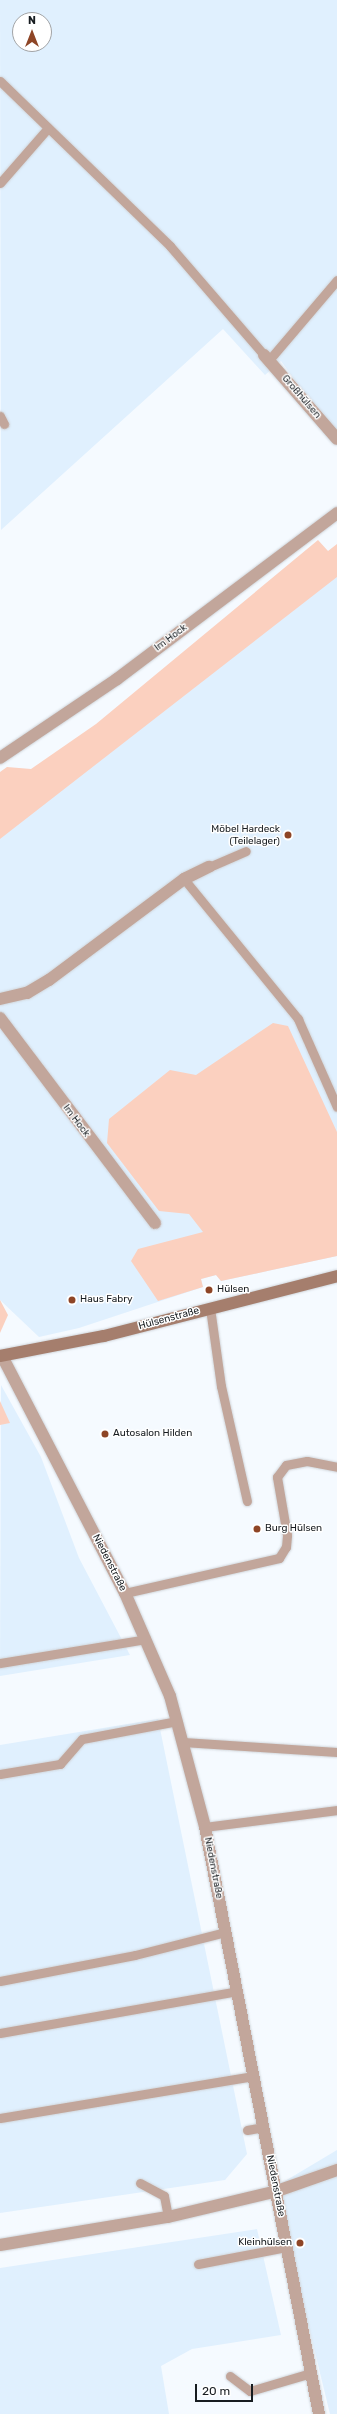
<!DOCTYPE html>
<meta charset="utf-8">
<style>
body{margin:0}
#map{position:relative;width:337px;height:2414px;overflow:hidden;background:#f5faff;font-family:Rubik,sans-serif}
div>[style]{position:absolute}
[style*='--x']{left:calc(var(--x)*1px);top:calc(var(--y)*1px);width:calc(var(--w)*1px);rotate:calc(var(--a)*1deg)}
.built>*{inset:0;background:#e0f0fe}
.green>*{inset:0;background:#fbd0bf}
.roads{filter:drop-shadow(0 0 1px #d1d6db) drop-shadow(0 0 1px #d1d6db)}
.service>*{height:9px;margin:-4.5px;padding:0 4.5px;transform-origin:4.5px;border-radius:4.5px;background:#c2a69b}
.minor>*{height:12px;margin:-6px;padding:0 6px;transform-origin:6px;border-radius:6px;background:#c2a69b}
.secondary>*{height:12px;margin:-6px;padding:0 6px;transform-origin:6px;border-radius:6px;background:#a57e6d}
.dots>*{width:11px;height:11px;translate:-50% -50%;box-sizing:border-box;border:2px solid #fff;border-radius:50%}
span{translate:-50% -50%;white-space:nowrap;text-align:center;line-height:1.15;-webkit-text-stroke:3px #fff;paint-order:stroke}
.street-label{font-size:10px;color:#171c20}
.poi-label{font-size:10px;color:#171c20}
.right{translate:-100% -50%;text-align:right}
.left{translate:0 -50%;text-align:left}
.north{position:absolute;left:12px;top:12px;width:40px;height:40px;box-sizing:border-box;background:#fff;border:1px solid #a2a4a6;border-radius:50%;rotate:0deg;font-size:11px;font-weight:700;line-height:16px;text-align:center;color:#171c20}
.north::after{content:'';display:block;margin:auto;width:14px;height:18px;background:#8e4526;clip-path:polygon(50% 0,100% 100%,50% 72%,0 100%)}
.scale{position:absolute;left:195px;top:2384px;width:58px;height:18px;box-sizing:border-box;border:2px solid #171c20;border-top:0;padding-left:5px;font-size:12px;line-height:14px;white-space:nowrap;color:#171c20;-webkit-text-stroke:3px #fff;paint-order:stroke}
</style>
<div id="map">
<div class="built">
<i style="clip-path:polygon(evenodd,0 0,337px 0,337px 439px,281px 361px,265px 375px,223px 329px,1px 530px,0 0,20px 20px,44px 20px,44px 44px,20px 44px,20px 20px)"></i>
<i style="clip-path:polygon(337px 560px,337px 1256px,221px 1281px,216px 1275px,201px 1279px,203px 1287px,79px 1328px,39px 1337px,0 1300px,0 813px)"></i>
<i style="clip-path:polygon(1px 1385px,41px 1457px,79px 1558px,130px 1655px,0 1676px)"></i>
<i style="clip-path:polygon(158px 1719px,247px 2154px,225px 2180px,0 2213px,0 1745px)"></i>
<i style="clip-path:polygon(337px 2150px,337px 2414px,330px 2414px,275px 2187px)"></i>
<i style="clip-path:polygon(257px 2229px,281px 2335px,192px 2349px,161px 2366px,169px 2414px,0 2414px,0 2268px)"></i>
</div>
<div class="green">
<i style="clip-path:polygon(318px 540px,328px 551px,337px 544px,337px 577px,0 839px,0 772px,7px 767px,31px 769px,96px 724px)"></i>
<i style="clip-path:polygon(273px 1023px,288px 1026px,337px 1132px,337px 1256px,221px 1281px,216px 1275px,201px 1279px,203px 1287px,158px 1301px,131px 1261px,138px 1249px,203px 1232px,189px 1214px,159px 1211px,107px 1143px,109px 1119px,170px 1070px,196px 1075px)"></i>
<i style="clip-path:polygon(0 1300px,8px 1315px,0 1333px)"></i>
<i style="clip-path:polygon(0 1401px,10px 1423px,0 1425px)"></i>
</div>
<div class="roads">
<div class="service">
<i style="--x:0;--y:81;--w:237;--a:44.1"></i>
<i style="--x:170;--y:246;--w:144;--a:49.2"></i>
<i style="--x:0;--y:183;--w:73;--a:-48.9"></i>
<i style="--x:269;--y:360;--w:105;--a:-49.6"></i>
<i style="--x:0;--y:416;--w:9;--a:63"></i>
<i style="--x:209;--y:867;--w:40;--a:-23.4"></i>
<i style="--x:184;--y:879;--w:181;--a:50.8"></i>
<i style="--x:298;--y:1019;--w:96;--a:66.1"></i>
<i style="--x:210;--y:1308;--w:79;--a:82"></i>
<i style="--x:221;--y:1386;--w:118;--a:77.3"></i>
<i style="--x:125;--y:1593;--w:158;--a:-12.8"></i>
<i style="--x:279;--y:1558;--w:13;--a:-58"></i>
<i style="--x:286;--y:1547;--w:12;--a:-85"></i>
<i style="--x:287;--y:1535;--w:59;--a:-99.8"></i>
<i style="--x:277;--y:1477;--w:15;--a:-53"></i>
<i style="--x:286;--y:1465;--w:21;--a:-11"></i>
<i style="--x:307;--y:1461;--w:31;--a:11"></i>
<i style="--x:0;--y:1663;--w:148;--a:-9.3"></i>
<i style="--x:183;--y:1742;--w:154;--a:3.7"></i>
<i style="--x:0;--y:1774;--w:61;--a:-9.5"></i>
<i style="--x:60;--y:1764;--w:33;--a:-49"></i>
<i style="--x:82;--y:1739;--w:97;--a:-10.7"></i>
<i style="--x:205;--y:1827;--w:133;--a:-7.3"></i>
<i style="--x:0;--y:1981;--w:137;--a:-10.9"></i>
<i style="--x:135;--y:1955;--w:93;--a:-14.3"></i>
<i style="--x:0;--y:2033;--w:241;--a:-10"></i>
<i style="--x:0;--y:2118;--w:257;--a:-9.4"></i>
<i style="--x:247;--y:2130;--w:17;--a:-10"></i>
<i style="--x:140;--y:2183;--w:27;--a:28"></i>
<i style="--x:164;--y:2196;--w:21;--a:79"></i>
<i style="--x:198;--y:2264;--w:91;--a:-10.8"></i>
<i style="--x:230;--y:2376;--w:25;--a:37"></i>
<i style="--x:250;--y:2391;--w:64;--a:-16.4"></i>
</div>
<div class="minor">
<i style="--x:264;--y:355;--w:111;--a:49"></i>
<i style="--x:0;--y:758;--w:141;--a:-34"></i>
<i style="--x:117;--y:679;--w:276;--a:-37"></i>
<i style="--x:0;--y:999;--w:28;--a:-13"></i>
<i style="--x:27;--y:993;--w:26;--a:-31"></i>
<i style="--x:49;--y:980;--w:169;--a:-36.8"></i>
<i style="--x:184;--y:879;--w:28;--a:-26"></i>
<i style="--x:0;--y:1018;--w:257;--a:52.9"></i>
<i style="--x:2;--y:1356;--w:267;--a:62.6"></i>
<i style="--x:125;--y:1593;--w:112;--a:66.4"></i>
<i style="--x:170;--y:1696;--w:136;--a:75"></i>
<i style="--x:205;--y:1827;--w:598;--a:79.01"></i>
<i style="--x:0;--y:2245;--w:170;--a:-9.5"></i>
<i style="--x:168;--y:2217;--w:112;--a:-13.4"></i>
<i style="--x:277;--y:2191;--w:64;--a:-19.3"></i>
</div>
<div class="secondary">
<i style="--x:0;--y:1356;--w:106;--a:-10.9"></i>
<i style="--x:104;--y:1336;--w:241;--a:-14.4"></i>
</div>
</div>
<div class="dots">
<i style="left:288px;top:835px;background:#8e4526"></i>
<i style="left:209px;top:1290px;background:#8e4526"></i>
<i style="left:72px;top:1300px;background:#8e4526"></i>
<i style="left:105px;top:1434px;background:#8e4526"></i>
<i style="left:257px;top:1529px;background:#8e4526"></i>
<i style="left:300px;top:2243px;background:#8e4526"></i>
</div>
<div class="street-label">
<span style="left:301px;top:397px;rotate:49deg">Großhülsen</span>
<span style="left:171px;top:638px;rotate:-37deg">Im Hock</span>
<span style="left:76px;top:1121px;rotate:53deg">Im Hock</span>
<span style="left:169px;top:1319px;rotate:-15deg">Hülsenstraße</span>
<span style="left:109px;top:1563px;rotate:63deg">Niedenstraße</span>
<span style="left:213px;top:1868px;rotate:79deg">Niedenstraße</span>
<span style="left:275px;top:2186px;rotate:79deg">Niedenstraße</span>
</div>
<div class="poi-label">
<span class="right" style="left:280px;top:835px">Möbel Hardeck<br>(Teilelager)</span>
<span class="left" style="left:217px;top:1290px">Hülsen</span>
<span class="left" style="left:80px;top:1300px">Haus Fabry</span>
<span class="left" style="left:113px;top:1434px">Autosalon Hilden</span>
<span class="left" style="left:265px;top:1529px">Burg Hülsen</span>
<span class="right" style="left:292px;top:2243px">Kleinhülsen</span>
</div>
<div class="north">N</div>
<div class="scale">20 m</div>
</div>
